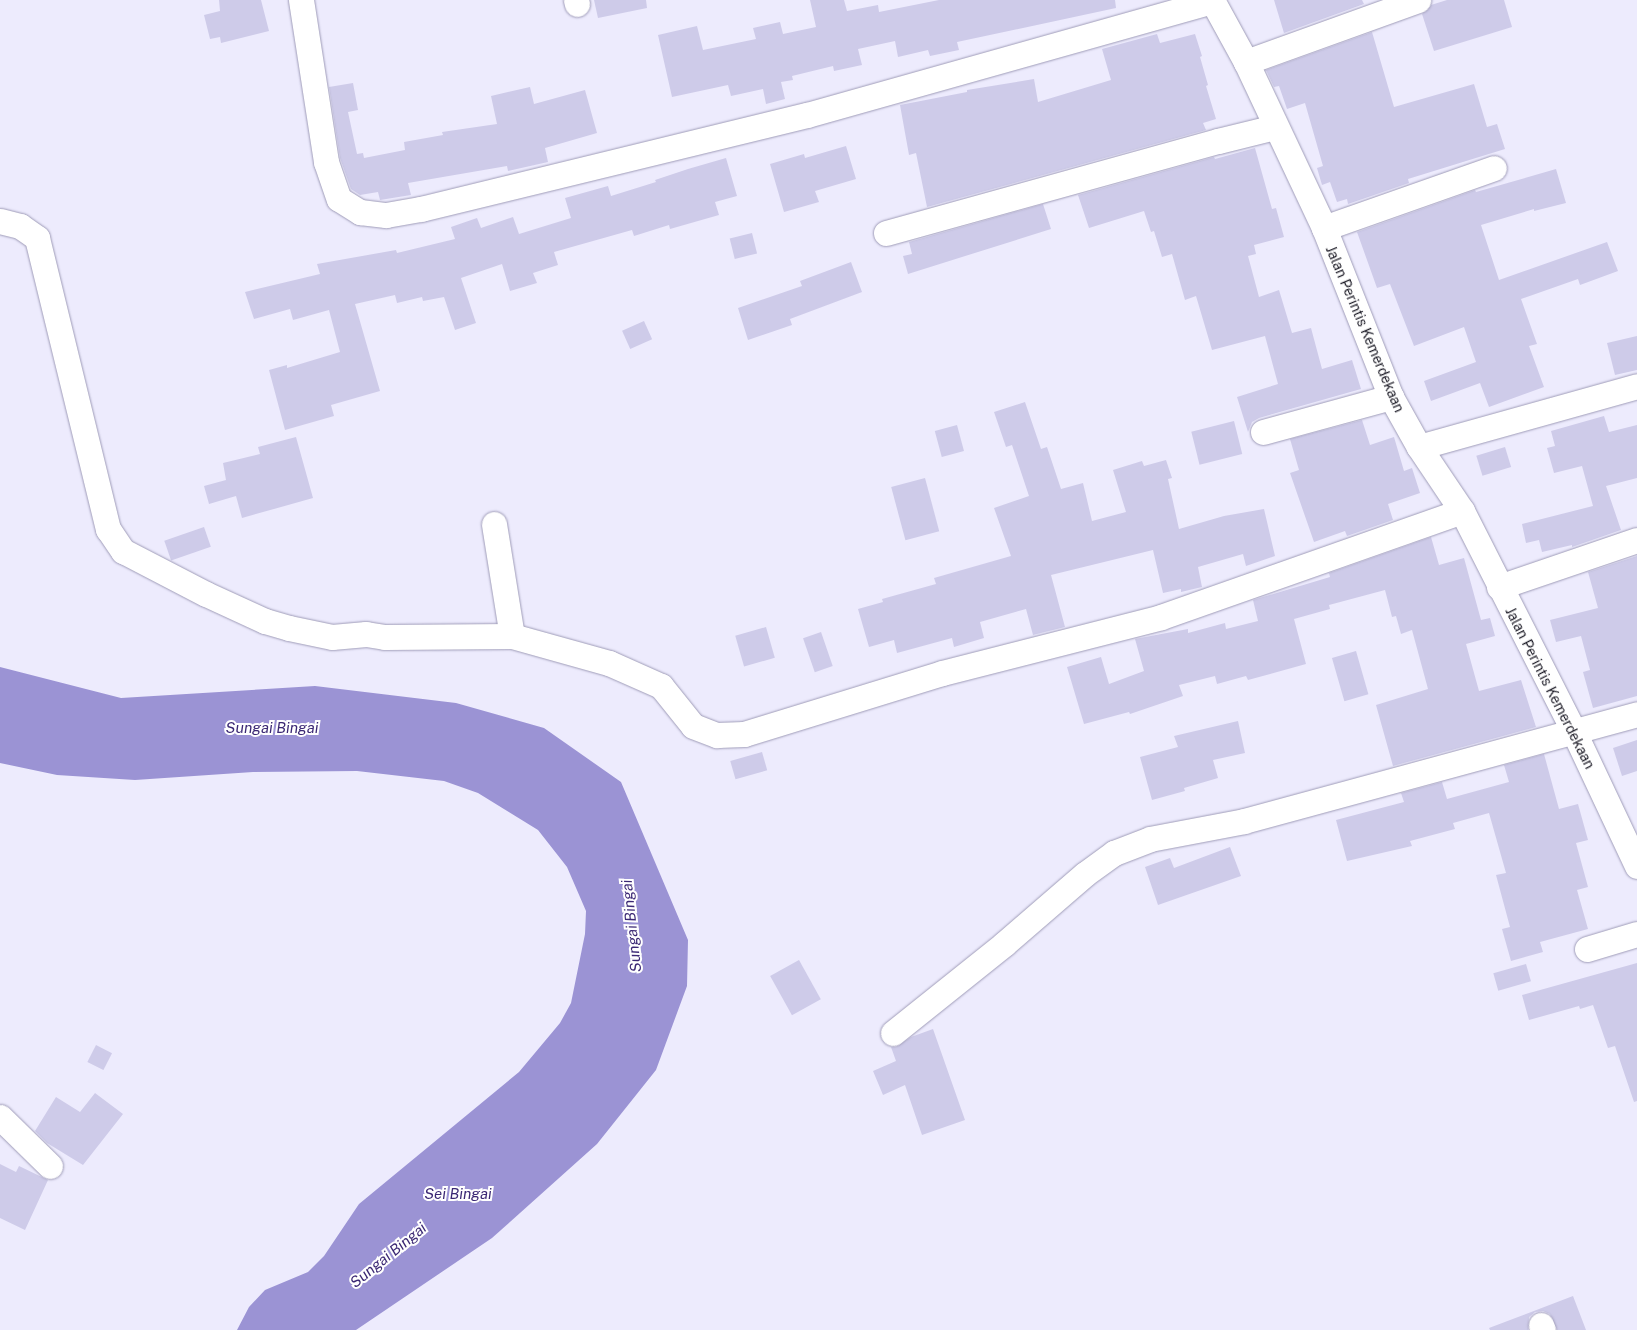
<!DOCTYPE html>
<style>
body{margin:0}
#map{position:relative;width:1637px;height:1330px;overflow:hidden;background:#edebfd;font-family:"Public Sans",sans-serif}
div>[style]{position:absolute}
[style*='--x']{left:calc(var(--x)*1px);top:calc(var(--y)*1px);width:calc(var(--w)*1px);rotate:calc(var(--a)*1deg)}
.water>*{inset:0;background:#9b93d4}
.building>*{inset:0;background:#cecbe9;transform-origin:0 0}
.roads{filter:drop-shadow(0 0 1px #9f9cb8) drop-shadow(0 0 1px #9f9cb8)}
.minor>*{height:25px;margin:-12.5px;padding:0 12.5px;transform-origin:12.5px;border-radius:12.5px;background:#fff}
span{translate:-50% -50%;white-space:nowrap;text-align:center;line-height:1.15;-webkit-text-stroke:4px #fff;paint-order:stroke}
.street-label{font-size:14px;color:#1c1b26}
.water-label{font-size:15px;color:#3b2874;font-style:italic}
</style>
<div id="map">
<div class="water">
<i style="clip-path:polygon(0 667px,121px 698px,315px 686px,456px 703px,544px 728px,621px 782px,688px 940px,687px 986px,656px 1070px,597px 1144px,492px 1238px,356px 1330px,237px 1330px,249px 1307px,265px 1290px,308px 1272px,324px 1256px,359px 1204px,519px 1072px,560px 1023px,571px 1003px,585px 934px,586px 911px,567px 867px,538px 830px,478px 793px,444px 781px,357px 771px,253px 772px,135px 780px,57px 775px,0 763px)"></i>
</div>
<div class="building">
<i style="clip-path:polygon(219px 0,261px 0,269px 31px,221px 43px,220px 37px,210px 39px,204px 15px,220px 11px)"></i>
<i style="clip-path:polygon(594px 0,646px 0,647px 8px,598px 18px)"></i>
<i style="clip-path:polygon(810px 0,844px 0,847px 11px,878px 5px,879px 12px,939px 0,1115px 0,1116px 8px,957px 42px,959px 50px,930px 56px,928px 50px,898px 57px,895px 41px,858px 49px,862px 65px,834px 71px,833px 66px,792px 76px,793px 80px,781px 82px,785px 99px,766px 104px,763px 89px,731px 96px,728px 85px,672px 97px,658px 35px,697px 26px,703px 50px,756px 39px,753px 28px,780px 22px,783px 34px,816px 27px)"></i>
<i style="clip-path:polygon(1274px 0,1362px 0,1364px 4px,1284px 33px)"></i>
<i style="clip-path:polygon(1447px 0,1504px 0,1512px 27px,1434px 51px,1422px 14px,1431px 5px)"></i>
<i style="clip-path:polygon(1372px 32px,1394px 107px,1474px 84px,1487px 127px,1497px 124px,1505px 149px,1408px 179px,1409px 183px,1348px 204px,1347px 199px,1337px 202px,1330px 182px,1322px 185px,1317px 168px,1323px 166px,1305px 103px,1287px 109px,1279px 86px,1274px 87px,1266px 70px)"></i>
<i style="clip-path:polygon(1157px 34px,1160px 43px,1195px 34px,1202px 56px,1200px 57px,1208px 85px,1206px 86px,1216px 119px,1203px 123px,1206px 130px,927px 207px,916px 153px,909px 155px,900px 105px,967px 92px,967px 90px,1034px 79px,1038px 102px,1111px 80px,1102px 49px)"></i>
<i style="clip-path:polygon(353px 83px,358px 110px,348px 112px,357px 154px,363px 153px,364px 158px,405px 150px,404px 142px,443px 135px,442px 132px,497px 124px,491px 96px,530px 87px,534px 104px,585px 90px,597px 133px,545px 148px,548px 162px,508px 171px,507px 166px,408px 183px,411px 195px,380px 200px,378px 192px,360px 195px,351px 189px,340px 158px,329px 87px)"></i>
<i style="clip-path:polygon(846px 146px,856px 179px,815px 191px,819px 202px,784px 212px,770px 164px,804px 154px,805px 158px)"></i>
<i style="clip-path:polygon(1255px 148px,1272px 209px,1276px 208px,1284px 237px,1254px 245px,1256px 254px,1248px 256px,1259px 297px,1279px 290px,1292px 333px,1311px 328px,1322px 369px,1352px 360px,1361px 389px,1259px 418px,1252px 422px,1248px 432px,1237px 397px,1278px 384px,1265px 336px,1212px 350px,1196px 296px,1185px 300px,1172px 254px,1162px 257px,1154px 231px,1151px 232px,1144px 211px,1089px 228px,1078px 195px,1214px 157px,1215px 159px)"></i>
<i style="clip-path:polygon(726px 158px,737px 196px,715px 202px,719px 215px,670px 229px,669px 225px,634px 236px,632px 230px,554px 252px,558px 265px,533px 273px,537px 283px,510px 291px,502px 264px,461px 278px,476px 323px,455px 330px,444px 297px,423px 301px,422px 297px,397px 303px,395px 295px,355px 304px,380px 391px,331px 405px,334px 416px,285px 430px,269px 370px,287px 365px,287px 368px,340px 352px,329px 310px,293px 320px,290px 309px,254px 319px,245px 292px,320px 274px,317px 264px,396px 250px,397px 253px,455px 239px,451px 227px,477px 218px,481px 228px,513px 217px,519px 234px,571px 218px,565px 198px,608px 186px,611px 196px,656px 182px,655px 180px,688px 169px)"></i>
<i style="clip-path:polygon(1556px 169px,1566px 203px,1534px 211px,1534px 209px,1481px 225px,1499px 280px,1607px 242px,1618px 271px,1580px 285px,1578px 279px,1521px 299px,1537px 344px,1529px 346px,1544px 387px,1489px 407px,1480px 383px,1431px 401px,1424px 381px,1476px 362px,1464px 327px,1414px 346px,1390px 284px,1377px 288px,1357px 232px,1475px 190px,1476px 192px)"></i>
<i style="clip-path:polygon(1043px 204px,1051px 229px,908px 274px,903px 256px,912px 254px,909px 242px)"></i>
<i style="left:752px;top:233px;width:21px;height:23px;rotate:76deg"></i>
<i style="clip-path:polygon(851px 262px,862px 292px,790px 319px,792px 325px,748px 340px,738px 308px,802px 286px,800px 281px)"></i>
<i style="left:644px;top:321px;width:20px;height:24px;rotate:66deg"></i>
<i style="clip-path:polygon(1637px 336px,1637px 370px,1615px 375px,1607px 343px)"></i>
<i style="clip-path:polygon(1025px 402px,1041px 449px,1047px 447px,1061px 489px,1083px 483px,1092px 521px,1126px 512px,1113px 470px,1142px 461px,1144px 466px,1166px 460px,1172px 478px,1168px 479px,1179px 529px,1224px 516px,1264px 509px,1275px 556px,1246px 566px,1243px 554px,1198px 567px,1202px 587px,1181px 592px,1181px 589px,1163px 593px,1153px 550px,1051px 575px,1065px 627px,1033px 635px,1026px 609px,980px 622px,984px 638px,954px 647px,952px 638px,897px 653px,894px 640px,869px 647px,858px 609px,883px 602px,882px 599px,936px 584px,934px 578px,1011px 556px,994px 508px,1029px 496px,1012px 445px,1006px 447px,994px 412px)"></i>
<i style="clip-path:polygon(1604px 416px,1609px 432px,1637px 425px,1637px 478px,1606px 486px,1621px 530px,1572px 547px,1572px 545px,1542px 552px,1539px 540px,1526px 543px,1522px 524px,1593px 506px,1582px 466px,1554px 473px,1547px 448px,1555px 446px,1551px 431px)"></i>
<i style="clip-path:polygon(1362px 420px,1370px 445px,1394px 437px,1404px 471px,1412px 468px,1420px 493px,1388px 504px,1393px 520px,1347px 536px,1345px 531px,1314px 542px,1290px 473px,1299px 470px,1290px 439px)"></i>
<i style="left:1234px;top:421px;width:34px;height:44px;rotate:76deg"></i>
<i style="left:957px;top:425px;width:27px;height:23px;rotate:75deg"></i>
<i style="clip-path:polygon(296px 437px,313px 498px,242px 518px,236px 496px,209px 504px,204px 486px,226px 480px,223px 463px,260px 454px,258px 447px)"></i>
<i style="left:1505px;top:447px;width:21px;height:30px;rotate:73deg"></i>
<i style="left:925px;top:478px;width:55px;height:35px;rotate:75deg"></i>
<i style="left:204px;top:527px;width:21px;height:42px;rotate:71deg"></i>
<i style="clip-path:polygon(1431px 537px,1439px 565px,1464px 558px,1481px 620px,1490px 618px,1495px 636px,1466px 644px,1479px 691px,1521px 680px,1536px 727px,1393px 766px,1376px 705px,1428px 689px,1412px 630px,1401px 634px,1396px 616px,1392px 617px,1385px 590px,1329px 605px,1330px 609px,1294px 619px,1306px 664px,1248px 680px,1246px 676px,1217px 684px,1215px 676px,1179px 685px,1183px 696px,1130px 714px,1129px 712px,1084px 724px,1067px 667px,1101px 657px,1109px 684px,1144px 671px,1135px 639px,1188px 629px,1188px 633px,1225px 623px,1226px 629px,1258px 621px,1253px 600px,1330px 577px,1329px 573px)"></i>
<i style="clip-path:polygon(1637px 556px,1637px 696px,1593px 708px,1583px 672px,1590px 670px,1581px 636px,1556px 642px,1550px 620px,1598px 608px,1588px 572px)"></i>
<i style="left:766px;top:627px;width:32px;height:32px;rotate:74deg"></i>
<i style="left:821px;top:632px;width:36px;height:19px;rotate:71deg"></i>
<i style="left:1356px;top:651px;width:45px;height:25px;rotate:74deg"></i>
<i style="clip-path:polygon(1238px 721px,1245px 753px,1213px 760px,1218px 778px,1184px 788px,1185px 791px,1152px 800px,1140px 757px,1178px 747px,1174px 736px)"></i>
<i style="clip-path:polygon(1637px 740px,1637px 771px,1622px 776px,1613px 748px)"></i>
<i style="left:762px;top:752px;width:19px;height:33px;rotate:74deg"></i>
<i style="clip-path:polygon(1544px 754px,1559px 809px,1578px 804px,1588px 840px,1576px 843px,1588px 887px,1577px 890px,1588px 929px,1540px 942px,1543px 952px,1511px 961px,1502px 929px,1510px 927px,1496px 875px,1506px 873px,1489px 813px,1453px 823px,1455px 829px,1410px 841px,1412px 846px,1347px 861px,1336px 820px,1404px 802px,1401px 793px,1442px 782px,1447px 799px,1509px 782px,1504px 765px)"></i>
<i style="clip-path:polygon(1230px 847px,1241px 876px,1158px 905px,1145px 867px,1170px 858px,1174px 868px)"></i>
<i style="left:799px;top:960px;width:45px;height:33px;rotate:61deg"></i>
<i style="clip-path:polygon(1637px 963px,1637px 1101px,1634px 1102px,1615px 1046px,1608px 1048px,1593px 1005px,1580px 1009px,1579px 1006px,1529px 1020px,1522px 995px)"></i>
<i style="left:1526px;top:964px;width:18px;height:34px;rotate:74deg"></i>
<i style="clip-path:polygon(933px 1029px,965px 1120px,922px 1135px,905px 1085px,883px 1095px,873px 1071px,896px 1061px,891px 1047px,896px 1047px,911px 1037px)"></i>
<i style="left:96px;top:1045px;width:18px;height:19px;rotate:27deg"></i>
<i style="clip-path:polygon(95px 1093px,123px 1114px,83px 1165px,47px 1143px,35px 1131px,56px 1097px,80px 1112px)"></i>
<i style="clip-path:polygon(0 1164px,16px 1172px,19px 1166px,48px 1180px,25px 1230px,0 1218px)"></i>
<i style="clip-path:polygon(1573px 1296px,1586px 1330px,1557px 1330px,1550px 1314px,1543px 1311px,1535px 1312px,1529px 1317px,1528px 1330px,1490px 1330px,1489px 1328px)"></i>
</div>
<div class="roads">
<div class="minor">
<i style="--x:301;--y:0;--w:164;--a:81.2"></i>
<i style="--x:326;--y:162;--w:39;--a:71"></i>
<i style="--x:339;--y:199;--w:25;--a:32"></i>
<i style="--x:360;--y:212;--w:26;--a:7"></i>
<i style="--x:386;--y:215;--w:36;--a:-10"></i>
<i style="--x:421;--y:209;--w:397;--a:-13.7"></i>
<i style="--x:807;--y:115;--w:421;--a:-15.7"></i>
<i style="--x:576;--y:0;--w:4;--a:76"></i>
<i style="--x:1212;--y:0;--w:71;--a:61.3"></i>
<i style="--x:1246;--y:62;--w:183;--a:64.8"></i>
<i style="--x:1324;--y:228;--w:182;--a:68.4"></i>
<i style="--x:1391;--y:397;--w:57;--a:60.8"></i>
<i style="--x:1419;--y:447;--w:77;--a:56.1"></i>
<i style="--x:1462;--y:511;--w:248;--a:63.1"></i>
<i style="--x:1574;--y:732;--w:148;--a:64.8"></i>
<i style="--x:1246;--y:62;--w:183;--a:-19.8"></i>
<i style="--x:0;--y:221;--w:21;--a:14"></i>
<i style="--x:20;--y:226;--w:21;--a:35"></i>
<i style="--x:37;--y:238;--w:300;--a:76.3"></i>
<i style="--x:108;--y:529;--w:27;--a:56"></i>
<i style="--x:123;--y:551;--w:93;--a:27.4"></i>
<i style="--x:206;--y:594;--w:65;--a:24.6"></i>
<i style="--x:265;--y:621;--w:25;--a:16"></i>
<i style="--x:289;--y:628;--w:44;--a:11.8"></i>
<i style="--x:332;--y:637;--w:34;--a:-5"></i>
<i style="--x:366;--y:634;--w:19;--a:9"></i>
<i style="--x:385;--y:637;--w:127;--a:-0.5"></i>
<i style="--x:512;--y:636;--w:101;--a:15.6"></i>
<i style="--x:609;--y:663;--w:57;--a:23.9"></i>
<i style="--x:661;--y:686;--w:51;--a:51.3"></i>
<i style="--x:693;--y:726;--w:26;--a:21"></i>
<i style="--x:717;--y:735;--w:27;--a:-2"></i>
<i style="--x:744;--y:734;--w:207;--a:-17.1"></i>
<i style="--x:942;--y:673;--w:226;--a:-14.3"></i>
<i style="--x:1161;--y:617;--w:319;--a:-19.4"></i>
<i style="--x:1324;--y:228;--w:180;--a:-19.4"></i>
<i style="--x:886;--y:233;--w:345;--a:-15.5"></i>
<i style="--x:1218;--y:141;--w:59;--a:-13.8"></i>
<i style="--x:1263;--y:432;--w:133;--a:-15.3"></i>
<i style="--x:1419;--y:447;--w:226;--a:-15.6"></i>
<i style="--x:494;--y:524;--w:113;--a:80.9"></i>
<i style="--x:1499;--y:587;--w:146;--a:-18.8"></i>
<i style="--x:1587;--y:949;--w:52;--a:-16.7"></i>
<i style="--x:893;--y:1033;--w:142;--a:-38.7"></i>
<i style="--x:1004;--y:944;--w:107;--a:-40.8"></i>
<i style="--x:1085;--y:874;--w:36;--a:-36"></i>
<i style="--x:1114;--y:853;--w:39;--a:-21"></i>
<i style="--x:1150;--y:839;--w:96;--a:-10.8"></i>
<i style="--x:1244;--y:821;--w:407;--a:-15.2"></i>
<i style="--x:0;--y:1117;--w:70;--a:44.4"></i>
<i style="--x:1541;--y:1325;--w:5;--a:68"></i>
</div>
</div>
<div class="street-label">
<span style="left:1365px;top:329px;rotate:67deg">Jalan Perintis Kemerdekaan</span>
<span style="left:1550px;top:688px;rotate:63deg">Jalan Perintis Kemerdekaan</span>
</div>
<div class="water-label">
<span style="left:272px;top:728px">Sungai Bingai</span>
<span style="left:631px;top:926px;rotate:-96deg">Sungai Bingai</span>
<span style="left:458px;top:1194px">Sei Bingai</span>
<span style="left:388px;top:1255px;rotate:-39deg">Sungai Bingai</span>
</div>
</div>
